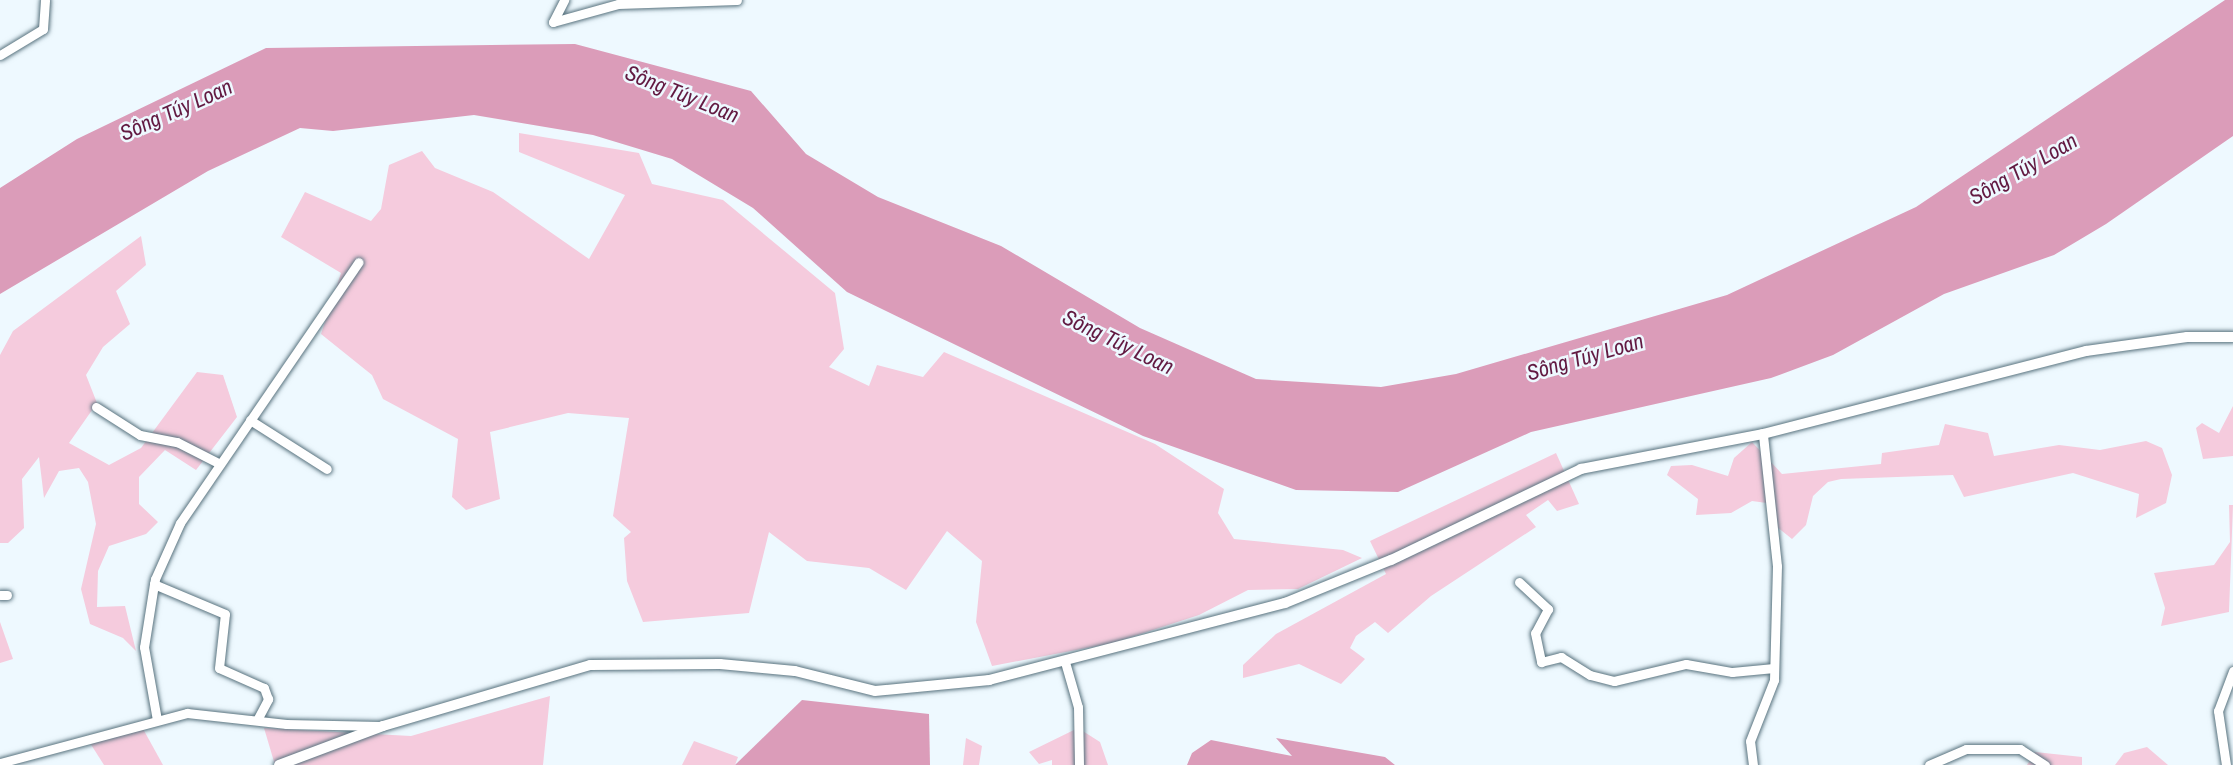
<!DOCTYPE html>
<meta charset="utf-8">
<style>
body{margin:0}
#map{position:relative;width:2233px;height:765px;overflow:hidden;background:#eef9ff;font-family:"Archivo Narrow",sans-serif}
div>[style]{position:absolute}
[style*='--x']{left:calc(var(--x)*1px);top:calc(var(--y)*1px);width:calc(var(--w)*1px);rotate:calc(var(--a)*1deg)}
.green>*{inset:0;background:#f5cbdd}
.water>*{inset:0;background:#db9cb9}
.roads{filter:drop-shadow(0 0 2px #59737f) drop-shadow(0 0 2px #59737f)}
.minor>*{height:9px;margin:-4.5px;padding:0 4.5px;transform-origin:4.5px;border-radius:4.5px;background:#fff}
.tertiary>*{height:10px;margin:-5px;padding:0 5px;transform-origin:5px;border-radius:5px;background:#fff}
span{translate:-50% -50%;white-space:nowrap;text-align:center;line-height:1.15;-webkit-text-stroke:5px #eef9ff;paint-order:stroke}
.water-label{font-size:22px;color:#621a42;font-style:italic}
</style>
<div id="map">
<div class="green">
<i style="clip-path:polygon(519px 133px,639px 153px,652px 184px,723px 200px,835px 293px,844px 349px,829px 367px,869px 386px,877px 365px,923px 377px,944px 352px,1155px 444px,1224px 489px,1218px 513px,1234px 539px,1343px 550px,1362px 558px,1298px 589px,1248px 590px,1199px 615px,1113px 643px,992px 666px,976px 622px,982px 561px,947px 531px,906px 590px,869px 568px,807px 561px,769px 532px,749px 613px,643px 622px,627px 581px,624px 538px,631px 532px,613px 516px,629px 418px,568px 413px,490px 432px,500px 499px,466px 510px,452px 497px,458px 439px,383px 399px,372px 375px,321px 334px,341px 273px,281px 237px,305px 192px,371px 221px,381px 209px,389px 165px,422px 151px,435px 168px,493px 192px,589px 259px,625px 195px,519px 152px)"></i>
<i style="clip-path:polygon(141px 236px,146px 265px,116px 291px,130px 324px,103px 347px,86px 375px,97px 403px,69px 443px,109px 465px,141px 448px,197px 372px,223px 375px,237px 417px,196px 470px,165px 450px,139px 477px,139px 504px,158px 522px,146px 534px,109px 546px,98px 571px,97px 607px,125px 606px,136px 651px,123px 638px,90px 624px,81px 589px,96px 524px,88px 482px,79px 468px,59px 471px,44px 498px,39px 457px,22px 479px,24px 528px,8px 543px,0 543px,0 355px,13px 331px)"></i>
<i style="clip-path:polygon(2233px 406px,2233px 456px,2203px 459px,2196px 428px,2202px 423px,2219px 433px)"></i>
<i style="clip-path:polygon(1945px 424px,1988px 433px,1994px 456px,2059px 445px,2100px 450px,2146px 441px,2162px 448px,2172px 475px,2166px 503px,2136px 518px,2139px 494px,2073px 473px,1964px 497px,1953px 475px,1841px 479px,1828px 482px,1813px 496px,1806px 525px,1792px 539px,1777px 527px,1774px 504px,1752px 501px,1731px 513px,1696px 515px,1698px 499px,1667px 475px,1671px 466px,1692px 465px,1728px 476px,1734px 458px,1752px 442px,1782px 474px,1881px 464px,1882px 453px,1939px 445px)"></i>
<i style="clip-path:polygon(1556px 453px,1579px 504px,1557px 511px,1548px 500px,1526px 515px,1536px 527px,1431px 596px,1388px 633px,1375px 622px,1356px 636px,1350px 648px,1365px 659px,1341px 684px,1299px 664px,1243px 678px,1243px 665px,1276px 634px,1386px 574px,1370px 541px)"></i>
<i style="clip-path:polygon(2229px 505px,2233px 505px,2229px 612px,2161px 626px,2165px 608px,2154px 573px,2214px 565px,2230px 542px)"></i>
<i style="clip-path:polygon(0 622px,13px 659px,0 663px)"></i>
<i style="clip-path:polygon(550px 696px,543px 765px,275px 765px,264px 728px,411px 736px)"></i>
<i style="clip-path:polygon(142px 727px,163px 765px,104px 765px,90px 743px)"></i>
<i style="clip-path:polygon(1078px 728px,1100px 742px,1108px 765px,1052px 765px,1052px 760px,1039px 764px,1029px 752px)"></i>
<i style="clip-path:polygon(966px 738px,982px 746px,979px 765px,963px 765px)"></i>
<i style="clip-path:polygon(694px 741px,738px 757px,735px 765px,682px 765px)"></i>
<i style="clip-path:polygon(2147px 747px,2168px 765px,2115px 765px,2124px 753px)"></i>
<i style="clip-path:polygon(2035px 752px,2082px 757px,2082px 765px,2027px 765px)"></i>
</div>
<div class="water">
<i style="clip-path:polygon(2225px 0,2233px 0,2233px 136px,2106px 224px,2054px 255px,1944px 294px,1833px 355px,1771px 378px,1531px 432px,1398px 492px,1296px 490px,1143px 436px,847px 292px,753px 208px,672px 159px,593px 135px,474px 115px,333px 131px,300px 128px,208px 171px,0 294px,0 188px,77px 139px,266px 48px,575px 44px,751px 91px,806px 154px,878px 197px,1001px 246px,1140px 328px,1256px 379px,1381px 387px,1456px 374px,1727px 295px,1916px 207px)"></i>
<i style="clip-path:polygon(802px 700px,929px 714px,930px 765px,735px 765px)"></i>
<i style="clip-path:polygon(1276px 738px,1385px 757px,1395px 765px,1187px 765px,1192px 753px,1211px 740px,1292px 756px)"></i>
</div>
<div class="roads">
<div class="minor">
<i style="--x:553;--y:22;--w:67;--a:-15.5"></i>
<i style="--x:618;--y:4;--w:119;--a:-1.9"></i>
<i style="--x:553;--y:22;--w:25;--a:-63"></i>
<i style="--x:0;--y:55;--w:50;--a:-31.2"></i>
<i style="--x:43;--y:29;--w:29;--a:-86"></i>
<i style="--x:96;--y:407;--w:52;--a:32.5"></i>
<i style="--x:140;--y:435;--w:38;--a:11"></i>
<i style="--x:177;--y:442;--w:48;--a:27.1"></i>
<i style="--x:250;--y:420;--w:91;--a:32.5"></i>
<i style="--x:1519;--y:582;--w:40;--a:43"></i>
<i style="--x:1548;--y:609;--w:27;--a:118"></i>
<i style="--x:1535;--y:633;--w:30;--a:78"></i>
<i style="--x:1541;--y:662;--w:21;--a:-14"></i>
<i style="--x:1561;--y:657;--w:34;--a:32"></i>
<i style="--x:1590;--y:675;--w:25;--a:14"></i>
<i style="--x:1614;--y:681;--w:74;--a:-13.3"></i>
<i style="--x:1686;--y:664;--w:47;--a:9.9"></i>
<i style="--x:1732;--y:672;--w:42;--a:-5.4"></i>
<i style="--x:154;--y:584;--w:64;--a:99"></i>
<i style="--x:144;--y:647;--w:74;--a:79.9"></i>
<i style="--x:0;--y:595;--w:7;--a:0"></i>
<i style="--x:1065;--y:662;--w:47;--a:73.9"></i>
<i style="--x:1078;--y:707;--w:58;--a:89"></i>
<i style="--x:257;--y:720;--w:24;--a:-62"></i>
<i style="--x:268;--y:699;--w:12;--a:-110"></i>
<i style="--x:264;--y:688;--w:49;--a:-156"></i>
<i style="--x:219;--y:668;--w:54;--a:-83.7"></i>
<i style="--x:225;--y:614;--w:77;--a:-157.1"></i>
<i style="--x:154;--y:584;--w:5;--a:-79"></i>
<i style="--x:155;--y:579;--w:61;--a:-65.9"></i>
<i style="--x:180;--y:523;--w:316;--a:-55.6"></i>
<i style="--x:0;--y:763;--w:194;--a:-15"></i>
<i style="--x:187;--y:713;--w:100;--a:6.3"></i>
<i style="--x:286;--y:724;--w:94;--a:1.2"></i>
<i style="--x:1753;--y:765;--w:24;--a:-97"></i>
<i style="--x:1750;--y:741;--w:66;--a:-68.5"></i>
<i style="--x:1774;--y:680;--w:114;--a:-88.5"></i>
<i style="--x:1777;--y:566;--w:133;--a:-96.1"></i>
<i style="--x:1929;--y:765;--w:40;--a:-23.4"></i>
<i style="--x:1966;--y:749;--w:54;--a:0"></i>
<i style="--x:2020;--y:749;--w:30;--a:33"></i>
<i style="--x:2226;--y:765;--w:55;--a:-98.4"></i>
<i style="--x:2218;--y:711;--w:43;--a:-69.4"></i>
</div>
<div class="tertiary">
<i style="--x:279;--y:765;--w:111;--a:-20.6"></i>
<i style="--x:383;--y:726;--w:216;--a:-16.4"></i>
<i style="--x:590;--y:665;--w:130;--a:-0.4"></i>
<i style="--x:720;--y:664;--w:75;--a:5.3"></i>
<i style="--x:795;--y:671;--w:82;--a:14"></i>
<i style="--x:875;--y:691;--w:115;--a:-5.5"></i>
<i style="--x:989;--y:680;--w:306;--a:-14.6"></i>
<i style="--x:1285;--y:603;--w:114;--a:-22.1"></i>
<i style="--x:1391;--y:560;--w:211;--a:-25.6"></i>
<i style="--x:1581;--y:469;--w:185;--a:-10.9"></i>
<i style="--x:1763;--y:434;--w:333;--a:-14.4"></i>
<i style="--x:2086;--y:351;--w:102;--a:-7.9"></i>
<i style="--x:2187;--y:337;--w:46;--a:0"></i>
</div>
</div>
<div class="water-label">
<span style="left:682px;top:94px;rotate:22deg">Sông Túy Loan</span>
<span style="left:176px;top:110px;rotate:-24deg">Sông Túy Loan</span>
<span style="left:2023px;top:169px;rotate:-30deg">Sông Túy Loan</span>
<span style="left:1118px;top:342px;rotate:26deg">Sông Túy Loan</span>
<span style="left:1585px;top:357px;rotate:-16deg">Sông Túy Loan</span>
</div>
</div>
